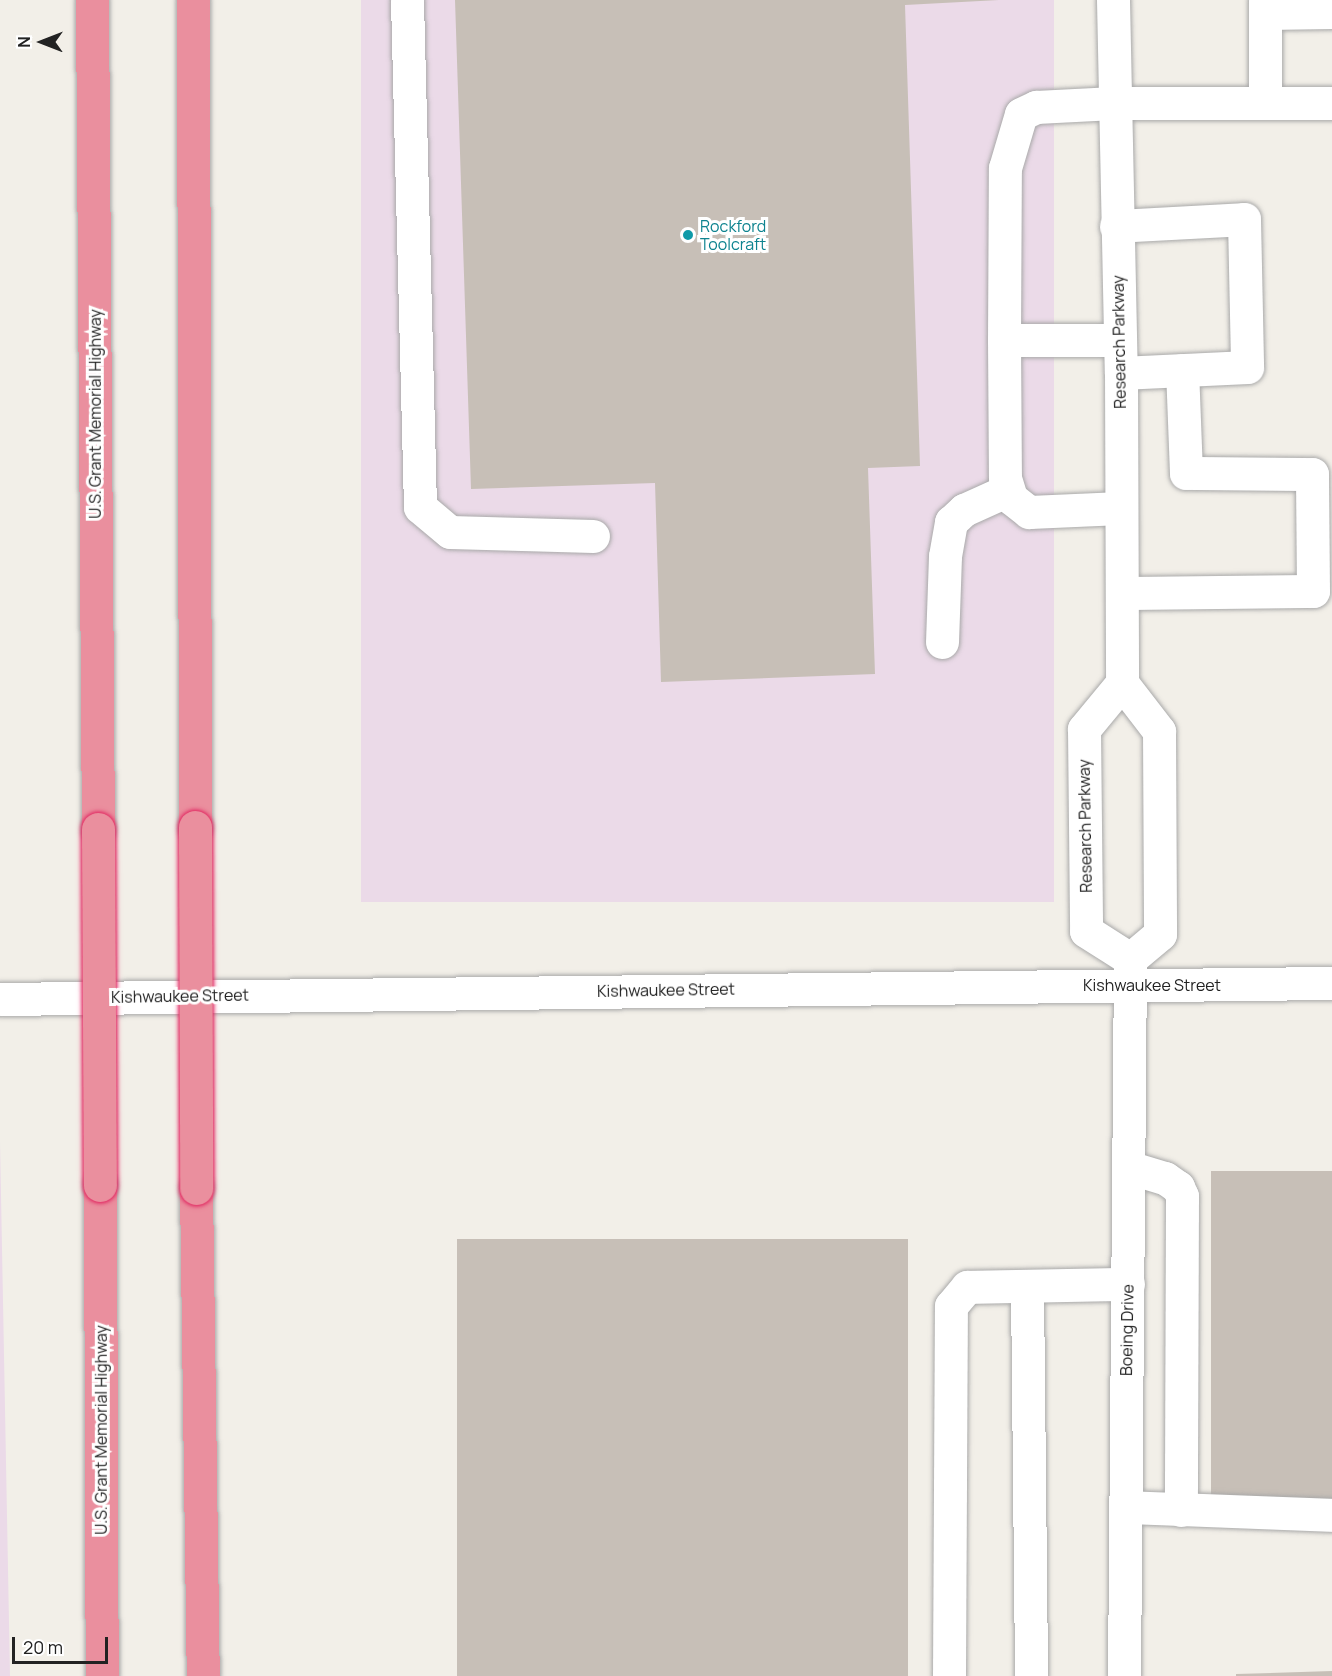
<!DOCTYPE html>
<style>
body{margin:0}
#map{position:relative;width:1332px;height:1676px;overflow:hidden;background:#f2efe8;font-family:Manrope,sans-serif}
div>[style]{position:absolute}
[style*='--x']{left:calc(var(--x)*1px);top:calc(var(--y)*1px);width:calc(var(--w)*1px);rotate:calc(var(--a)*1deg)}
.industrial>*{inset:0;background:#ebdae8;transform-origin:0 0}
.building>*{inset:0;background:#c7bfb7;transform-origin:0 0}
.roads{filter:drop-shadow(0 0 2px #a9a9a9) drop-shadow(0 0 2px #a9a9a9)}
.minor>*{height:33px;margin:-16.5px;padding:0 16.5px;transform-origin:16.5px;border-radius:16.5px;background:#fff}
.highway>*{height:33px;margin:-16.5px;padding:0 16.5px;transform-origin:16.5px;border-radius:16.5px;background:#ea8f9e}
.bridges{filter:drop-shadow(0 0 2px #e12560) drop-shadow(0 0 2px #e12560)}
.highway-bridge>*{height:33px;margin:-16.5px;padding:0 16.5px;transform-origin:16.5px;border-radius:16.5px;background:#ea8f9e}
.dots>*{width:16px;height:16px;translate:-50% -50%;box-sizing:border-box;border:3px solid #fff;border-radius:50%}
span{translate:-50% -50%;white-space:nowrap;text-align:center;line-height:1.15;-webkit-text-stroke:6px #fff;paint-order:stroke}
.culture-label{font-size:16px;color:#0d838f}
.left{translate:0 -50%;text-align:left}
.street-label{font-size:16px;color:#222}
.north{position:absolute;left:12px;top:12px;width:60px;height:60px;-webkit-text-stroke:4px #fff;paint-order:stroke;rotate:270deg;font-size:16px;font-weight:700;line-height:24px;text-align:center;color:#222}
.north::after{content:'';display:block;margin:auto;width:21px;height:27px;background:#222;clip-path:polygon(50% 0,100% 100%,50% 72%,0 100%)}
.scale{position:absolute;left:12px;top:1637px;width:96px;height:27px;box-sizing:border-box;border:3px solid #222;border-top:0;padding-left:8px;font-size:18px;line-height:21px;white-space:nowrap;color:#222;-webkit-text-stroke:4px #fff;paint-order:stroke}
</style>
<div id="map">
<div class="industrial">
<i style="left:361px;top:0;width:693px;height:902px"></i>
<i style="clip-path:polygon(0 1141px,10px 1676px,0 1676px)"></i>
</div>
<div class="building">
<i style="clip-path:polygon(455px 0,999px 0,905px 5px,920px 466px,868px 468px,875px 674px,661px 682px,655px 483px,471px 489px)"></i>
<i style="left:1211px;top:1171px;width:121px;height:335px"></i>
<i style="left:457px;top:1239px;width:451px;height:437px"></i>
<i style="clip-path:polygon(1332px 1671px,1332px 1676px,1236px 1676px,1236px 1674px)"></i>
</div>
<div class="roads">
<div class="minor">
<i style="--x:407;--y:0;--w:507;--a:88.53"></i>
<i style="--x:420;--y:507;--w:39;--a:40"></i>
<i style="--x:450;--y:532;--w:143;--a:1.6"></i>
<i style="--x:1113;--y:0;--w:373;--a:88.8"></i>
<i style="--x:1121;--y:373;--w:310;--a:89.8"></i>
<i style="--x:1122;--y:683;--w:61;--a:52.4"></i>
<i style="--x:1159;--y:731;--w:203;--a:89.7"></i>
<i style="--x:1160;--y:934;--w:39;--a:140"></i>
<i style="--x:1265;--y:0;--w:103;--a:90"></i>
<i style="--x:1265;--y:13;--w:67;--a:-0.9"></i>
<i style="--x:1116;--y:226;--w:128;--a:-3.1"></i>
<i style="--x:1244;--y:219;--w:148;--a:88.8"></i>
<i style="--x:1247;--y:367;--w:126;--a:177.3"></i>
<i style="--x:1004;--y:340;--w:172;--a:-89.7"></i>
<i style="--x:1005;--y:168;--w:56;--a:-73.5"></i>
<i style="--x:1021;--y:114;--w:17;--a:-25"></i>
<i style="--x:1036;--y:107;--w:78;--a:-2.9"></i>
<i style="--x:1114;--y:103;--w:218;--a:0"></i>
<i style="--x:1119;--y:340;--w:115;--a:180"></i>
<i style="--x:1004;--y:340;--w:138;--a:89.6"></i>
<i style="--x:1005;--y:478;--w:21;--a:73"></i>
<i style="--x:1011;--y:498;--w:23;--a:38"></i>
<i style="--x:1029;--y:512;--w:92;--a:-2.5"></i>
<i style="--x:1123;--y:593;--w:190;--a:-0.6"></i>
<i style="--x:1313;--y:591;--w:117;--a:-90.5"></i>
<i style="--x:1312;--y:474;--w:126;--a:-179.5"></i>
<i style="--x:1186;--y:473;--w:103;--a:-92.2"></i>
<i style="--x:942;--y:642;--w:86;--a:-88"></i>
<i style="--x:945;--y:556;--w:35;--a:-80"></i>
<i style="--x:951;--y:522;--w:18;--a:-43"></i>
<i style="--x:964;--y:510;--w:48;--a:-24.4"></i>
<i style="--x:1122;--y:683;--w:60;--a:129.6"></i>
<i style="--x:1084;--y:729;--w:202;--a:89.4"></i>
<i style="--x:1086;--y:931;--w:52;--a:32.5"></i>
<i style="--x:0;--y:999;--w:1332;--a:-0.69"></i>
<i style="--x:1128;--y:1167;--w:39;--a:17"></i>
<i style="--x:1165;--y:1178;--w:16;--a:35"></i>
<i style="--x:1178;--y:1187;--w:10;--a:66"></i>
<i style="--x:1182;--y:1196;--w:314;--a:90.2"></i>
<i style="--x:1027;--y:1287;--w:389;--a:89.4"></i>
<i style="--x:1126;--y:1507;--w:206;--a:2.2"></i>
<i style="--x:949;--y:1676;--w:370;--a:-89.7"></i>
<i style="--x:951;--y:1306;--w:25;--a:-50"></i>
<i style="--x:967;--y:1287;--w:161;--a:-1.1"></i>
<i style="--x:1124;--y:1676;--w:712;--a:-89.52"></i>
</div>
<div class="highway">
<i style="--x:92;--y:0;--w:829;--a:89.59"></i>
<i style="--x:193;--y:0;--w:827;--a:89.86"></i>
<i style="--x:100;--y:1185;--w:491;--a:89.8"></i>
<i style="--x:196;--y:1188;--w:488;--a:89.2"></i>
</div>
</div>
<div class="bridges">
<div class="highway-bridge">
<i style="--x:195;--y:827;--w:361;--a:89.8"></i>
<i style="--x:98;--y:829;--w:356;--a:89.7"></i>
</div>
</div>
<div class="dots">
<i style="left:688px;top:235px;background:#0f9aa8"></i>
</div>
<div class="culture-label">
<span class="left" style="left:700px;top:235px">Rockford<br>Toolcraft</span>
</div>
<div class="street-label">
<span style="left:1119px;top:342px;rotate:-91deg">Research Parkway</span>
<span style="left:95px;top:414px;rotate:-90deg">U.S. Grant Memorial Highway</span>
<span style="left:1085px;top:826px;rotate:-91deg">Research Parkway</span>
<span style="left:1152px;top:985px">Kishwaukee Street</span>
<span style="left:666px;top:990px;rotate:-1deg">Kishwaukee Street</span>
<span style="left:180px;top:996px;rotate:-1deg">Kishwaukee Street</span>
<span style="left:1127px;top:1330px;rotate:-89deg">Boeing Drive</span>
<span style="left:101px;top:1430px;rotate:-90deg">U.S. Grant Memorial Highway</span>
</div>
<div class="north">N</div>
<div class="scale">20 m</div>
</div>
